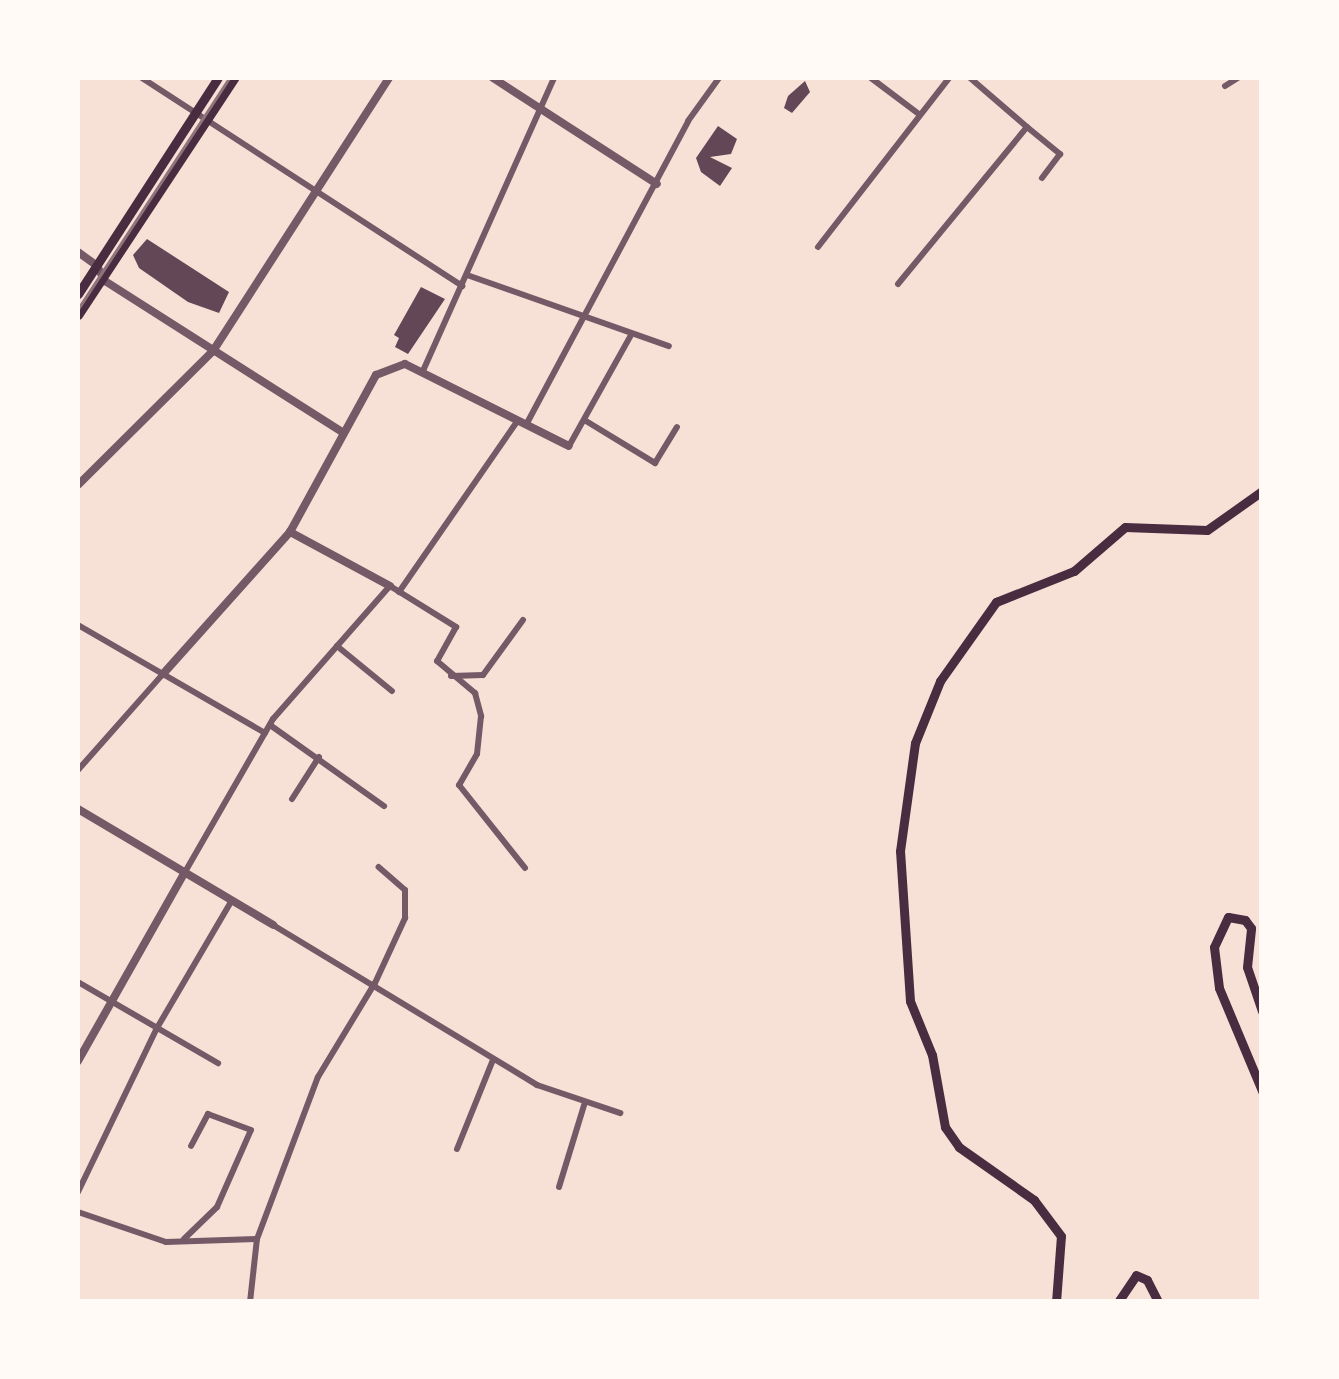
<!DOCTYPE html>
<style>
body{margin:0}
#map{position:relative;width:1339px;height:1379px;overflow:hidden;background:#f7e1d7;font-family:"Archivo Narrow",sans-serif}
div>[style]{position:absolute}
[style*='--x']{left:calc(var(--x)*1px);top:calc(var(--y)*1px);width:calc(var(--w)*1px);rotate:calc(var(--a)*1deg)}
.building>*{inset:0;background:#644757}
.minor>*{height:6px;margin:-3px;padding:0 3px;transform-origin:3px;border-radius:3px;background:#755966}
.tertiary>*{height:8px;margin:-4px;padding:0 4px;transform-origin:4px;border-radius:4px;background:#755966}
.secondary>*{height:9px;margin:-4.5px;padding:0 4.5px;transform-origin:4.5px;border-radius:4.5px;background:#4a2c40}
.tram>*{height:2.5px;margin:-1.25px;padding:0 1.25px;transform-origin:1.25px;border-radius:1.25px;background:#8f747c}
span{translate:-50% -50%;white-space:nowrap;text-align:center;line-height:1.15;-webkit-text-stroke:8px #fffaf5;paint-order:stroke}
.frame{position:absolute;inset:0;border:80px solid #fffaf5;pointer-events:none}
</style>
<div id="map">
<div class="building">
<i style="clip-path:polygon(805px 81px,810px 92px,792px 113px,784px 108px,788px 96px)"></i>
<i style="clip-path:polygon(718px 126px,737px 139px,731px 154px,710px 157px,732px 168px,720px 186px,701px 172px,696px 158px)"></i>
<i style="clip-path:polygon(147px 239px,229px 292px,219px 313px,188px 302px,139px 268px,133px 255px)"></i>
<i style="clip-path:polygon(421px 287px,445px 299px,408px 354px,395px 347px,399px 338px,394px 335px)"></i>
</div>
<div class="minor">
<i style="--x:142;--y:78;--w:382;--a:33"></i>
<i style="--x:871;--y:78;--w:60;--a:36.9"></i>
<i style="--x:1225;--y:86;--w:15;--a:-32"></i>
<i style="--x:1027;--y:127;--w:43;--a:39.3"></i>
<i style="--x:1060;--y:154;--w:30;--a:127"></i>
<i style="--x:818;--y:247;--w:214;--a:-52.2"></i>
<i style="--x:467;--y:275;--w:214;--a:19.4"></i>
<i style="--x:898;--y:284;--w:203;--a:-50.6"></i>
<i style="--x:1027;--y:127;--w:75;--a:-139.3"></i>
<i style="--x:422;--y:373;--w:323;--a:-65.9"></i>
<i style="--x:586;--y:421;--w:81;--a:31.3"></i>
<i style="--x:655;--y:463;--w:42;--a:-58.6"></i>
<i style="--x:526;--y:425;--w:344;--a:-61.9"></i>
<i style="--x:688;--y:121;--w:53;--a:-54.2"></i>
<i style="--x:569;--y:446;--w:127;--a:-60.8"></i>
<i style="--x:399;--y:592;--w:209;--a:-55.3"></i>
<i style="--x:78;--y:625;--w:216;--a:30"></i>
<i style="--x:337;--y:646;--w:71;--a:39.3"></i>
<i style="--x:451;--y:676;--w:32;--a:-2"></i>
<i style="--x:483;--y:675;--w:68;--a:-54"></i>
<i style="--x:270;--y:725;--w:140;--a:35.4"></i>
<i style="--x:78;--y:770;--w:128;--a:-48.5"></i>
<i style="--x:292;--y:799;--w:50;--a:-57.3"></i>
<i style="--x:185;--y:872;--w:177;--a:-60.1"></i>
<i style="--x:273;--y:719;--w:177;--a:-48.7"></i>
<i style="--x:390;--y:586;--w:78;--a:31.8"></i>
<i style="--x:456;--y:627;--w:39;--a:119"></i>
<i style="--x:437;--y:661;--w:50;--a:40.1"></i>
<i style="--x:475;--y:693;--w:24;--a:75"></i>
<i style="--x:481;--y:716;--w:38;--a:96"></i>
<i style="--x:477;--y:754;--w:36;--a:120"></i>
<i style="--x:459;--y:785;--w:106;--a:51.5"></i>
<i style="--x:273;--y:925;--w:309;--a:31.2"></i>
<i style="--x:537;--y:1085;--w:88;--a:18.6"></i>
<i style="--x:78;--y:982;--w:162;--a:30.1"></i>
<i style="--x:457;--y:1149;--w:96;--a:-68"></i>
<i style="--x:559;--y:1187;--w:86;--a:-73"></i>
<i style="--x:78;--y:1192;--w:182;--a:-64.3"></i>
<i style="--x:157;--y:1028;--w:148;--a:-59.6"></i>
<i style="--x:78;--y:1212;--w:93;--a:18.8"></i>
<i style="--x:166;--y:1242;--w:91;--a:-1.9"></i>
<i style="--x:257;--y:1239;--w:173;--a:-69.4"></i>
<i style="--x:318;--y:1077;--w:110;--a:-58.8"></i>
<i style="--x:375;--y:983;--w:72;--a:-65.2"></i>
<i style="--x:405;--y:918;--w:28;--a:-90"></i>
<i style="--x:405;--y:890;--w:35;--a:-139"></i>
<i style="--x:184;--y:1239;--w:46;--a:-44.1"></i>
<i style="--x:217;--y:1207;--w:84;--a:-66.2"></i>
<i style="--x:251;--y:1130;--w:46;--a:-159.6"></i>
<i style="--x:208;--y:1114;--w:36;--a:118"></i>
<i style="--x:250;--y:1302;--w:63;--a:-83.7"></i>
</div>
<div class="tertiary">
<i style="--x:493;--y:78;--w:195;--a:32.9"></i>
<i style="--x:78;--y:252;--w:24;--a:36"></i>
<i style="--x:97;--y:266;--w:17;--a:62"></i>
<i style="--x:105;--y:281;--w:281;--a:32.5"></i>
<i style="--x:78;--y:485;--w:190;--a:-44.8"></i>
<i style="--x:213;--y:351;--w:325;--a:-57.2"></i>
<i style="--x:390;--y:586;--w:114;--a:-151.6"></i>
<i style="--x:290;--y:532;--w:179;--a:-61.3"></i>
<i style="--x:376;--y:375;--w:31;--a:-21"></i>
<i style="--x:405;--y:364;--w:183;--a:26.6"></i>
<i style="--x:163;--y:674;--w:191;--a:-48.2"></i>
<i style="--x:78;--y:809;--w:227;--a:30.7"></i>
<i style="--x:78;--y:1061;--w:217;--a:-60.5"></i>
</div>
<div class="secondary">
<i style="--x:78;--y:294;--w:257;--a:-57.1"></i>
<i style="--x:78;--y:315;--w:284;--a:-56.6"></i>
<i style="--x:1262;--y:1011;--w:46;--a:-108.8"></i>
<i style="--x:1247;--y:967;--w:39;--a:-84"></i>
<i style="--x:1251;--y:928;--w:10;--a:-127"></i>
<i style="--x:1245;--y:920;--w:17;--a:-170"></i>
<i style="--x:1228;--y:917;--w:33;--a:115"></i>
<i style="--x:1214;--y:947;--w:41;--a:83"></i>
<i style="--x:1219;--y:988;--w:112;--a:67.3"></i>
<i style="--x:1056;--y:1302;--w:66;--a:-85.7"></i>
<i style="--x:1061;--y:1236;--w:45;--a:-126.9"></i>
<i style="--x:1034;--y:1200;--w:92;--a:-144.8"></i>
<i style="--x:959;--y:1147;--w:24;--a:-125"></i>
<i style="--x:945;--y:1127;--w:73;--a:-100.2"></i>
<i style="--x:932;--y:1055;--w:58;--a:-112.2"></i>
<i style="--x:910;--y:1001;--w:150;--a:-93.8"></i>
<i style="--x:900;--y:851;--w:109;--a:-82.1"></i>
<i style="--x:915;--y:743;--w:67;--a:-68"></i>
<i style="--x:940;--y:681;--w:97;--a:-54.7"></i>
<i style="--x:996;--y:602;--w:84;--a:-21.7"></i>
<i style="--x:1074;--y:571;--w:67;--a:-40.8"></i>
<i style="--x:1125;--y:527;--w:82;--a:2.1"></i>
<i style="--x:1207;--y:530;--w:67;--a:-35.3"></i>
<i style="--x:1118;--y:1302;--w:32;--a:-56"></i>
<i style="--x:1136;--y:1275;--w:12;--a:24"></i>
<i style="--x:1147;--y:1280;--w:25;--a:63"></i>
</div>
<div class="tram">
<i style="--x:78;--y:309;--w:276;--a:-56.8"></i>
</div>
<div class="frame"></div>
</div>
